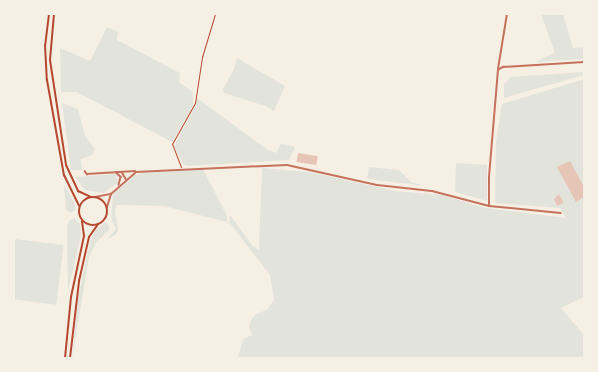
<!DOCTYPE html>
<style>
body{margin:0}
#map{position:relative;width:598px;height:372px;overflow:hidden;background:#f6efe4;font-family:"Sofia Sans Condensed",sans-serif}
div>[style]{position:absolute}
[style*='--x']{left:calc(var(--x)*1px);top:calc(var(--y)*1px);width:calc(var(--w)*1px);rotate:calc(var(--a)*1deg)}
.green>*{inset:0;background:#e2e4dc;transform-origin:0 0}
.building>*{inset:0;background:#e6c5b7;transform-origin:0 0}
.path>*{height:1px;margin:-0.5px;padding:0 0.5px;transform-origin:0.5px;border-radius:0.5px;background:#b5482f}
.minor>*{height:1.5px;margin:-0.75px;padding:0 0.75px;transform-origin:0.75px;border-radius:0.75px;background:#c5725c}
.tertiary>*{height:2px;margin:-1px;padding:0 1px;transform-origin:1px;border-radius:1px;background:#c5725c}
.secondary>*{height:2px;margin:-1px;padding:0 1px;transform-origin:1px;border-radius:1px;background:#b5482f}
.secondary>.ring{margin:-1px;padding:0;box-sizing:content-box;background:none;border:2px solid #b5482f;border-radius:50%}
span{translate:-50% -50%;white-space:nowrap;text-align:center;line-height:1.15;-webkit-text-stroke:4px #f6efe4;paint-order:stroke}
.frame{position:absolute;inset:0;border:15px solid #f6efe4;pointer-events:none}
</style>
<div id="map">
<div class="green">
<i style="clip-path:polygon(541px 14px,563px 14px,573px 48px,584px 47px,584px 59px,535px 62px,555px 53px)"></i>
<i style="clip-path:polygon(107px 27px,118px 32px,117px 40px,180px 73px,179px 82px,193px 92px,193px 106px,172px 142px,77px 92px,61px 92px,60px 48px,90px 61px)"></i>
<i style="clip-path:polygon(237px 58px,285px 86px,274px 111px,265px 106px,224px 93px,223px 89px,234px 69px)"></i>
<i style="clip-path:polygon(584px 72px,584px 75px,504px 98px,504px 84px,511px 77px)"></i>
<i style="clip-path:polygon(584px 79px,584px 297px,561px 308px,584px 335px,584px 358px,238px 358px,243px 339px,252px 335px,249px 327px,251px 320px,255px 315px,268px 309px,274px 299px,270px 275px,229px 222px,230px 215px,252px 245px,259px 250px,262px 168px,309px 172px,396px 191px,442px 195px,485px 208px,566px 218px,560px 208px,495px 203px,496px 141px,502px 104px)"></i>
<i style="clip-path:polygon(197px 98px,268px 150px,276px 153px,281px 144px,295px 147px,289px 160px,187px 166px,183px 164px,174px 146px,194px 109px)"></i>
<i style="clip-path:polygon(62px 103px,78px 109px,85px 136px,95px 149px,92px 155px,81px 159px,82px 170px,71px 170px)"></i>
<i style="clip-path:polygon(456px 163px,487px 165px,487px 201px,455px 192px)"></i>
<i style="clip-path:polygon(369px 167px,399px 170px,411px 182px,426px 186px,367px 179px)"></i>
<i style="clip-path:polygon(203px 169px,227px 216px,227px 222px,164px 206px,121px 205px,117px 205px,115px 210px,118px 231px,115px 235px,106px 240px,116px 229px,111px 218px,113px 194px,134px 176px,142px 173px)"></i>
<i style="clip-path:polygon(117px 174px,118px 183px,103px 193px,85px 190px,75px 177px)"></i>
<i style="clip-path:polygon(64px 185px,75px 203px,75px 210px,71px 213px,66px 210px)"></i>
<i style="clip-path:polygon(75px 218px,80px 224px,81px 235px,68px 291px,67px 226px,70px 220px)"></i>
<i style="clip-path:polygon(106px 222px,110px 229px,96px 243px,89px 257px,72px 358px,78px 297px,90px 243px,95px 230px)"></i>
<i style="left:14px;top:239px;width:50px;height:60px;rotate:7deg"></i>
</div>
<div class="building">
<i style="left:298px;top:153px;width:20px;height:9px;rotate:9deg"></i>
<i style="clip-path:polygon(570px 161px,584px 187px,584px 197px,576px 202px,557px 167px)"></i>
<i style="clip-path:polygon(559px 194px,564px 203px,557px 206px,554px 199px)"></i>
</div>
<div class="path">
<i style="--x:181;--y:167;--w:25;--a:-111"></i>
<i style="--x:172;--y:144;--w:47;--a:-60.7"></i>
<i style="--x:195;--y:103;--w:47;--a:-81.3"></i>
<i style="--x:202;--y:57;--w:45;--a:-73.2"></i>
</div>
<div class="minor">
<i style="--x:498;--y:69;--w:56;--a:-80.7"></i>
<i style="--x:85;--y:171;--w:4;--a:56"></i>
<i style="--x:87;--y:174;--w:48;--a:-3.6"></i>
<i style="--x:116;--y:172;--w:7;--a:45"></i>
<i style="--x:121;--y:177;--w:8;--a:104"></i>
<i style="--x:122;--y:172;--w:8;--a:60"></i>
<i style="--x:489;--y:206;--w:29;--a:-90"></i>
<i style="--x:489;--y:177;--w:107;--a:-85.2"></i>
<i style="--x:498;--y:70;--w:6;--a:-31"></i>
<i style="--x:503;--y:67;--w:81;--a:-3.5"></i>
</div>
<div class="tertiary">
<i style="--x:95;--y:197;--w:15;--a:-11"></i>
<i style="--x:107;--y:207;--w:14;--a:-73"></i>
<i style="--x:111;--y:194;--w:33;--a:-41"></i>
<i style="--x:136;--y:172;--w:151;--a:-2.7"></i>
<i style="--x:287;--y:165;--w:92;--a:12.5"></i>
<i style="--x:377;--y:185;--w:55;--a:6.2"></i>
<i style="--x:432;--y:191;--w:59;--a:14.7"></i>
<i style="--x:489;--y:206;--w:72;--a:5.6"></i>
</div>
<div class="secondary">
<i style="--x:49;--y:14;--w:31;--a:97"></i>
<i style="--x:45;--y:45;--w:35;--a:87"></i>
<i style="--x:47;--y:80;--w:97;--a:79.9"></i>
<i style="--x:64;--y:175;--w:34;--a:64"></i>
<i style="--x:54;--y:14;--w:46;--a:95"></i>
<i style="--x:50;--y:60;--w:106;--a:81.3"></i>
<i style="--x:66;--y:165;--w:29;--a:65"></i>
<i style="--x:78;--y:191;--w:14;--a:25"></i>
<i class="ring" style="left:79px;top:197px;width:26px;height:26px"></i>
<i style="--x:65;--y:358;--w:61;--a:-84.4"></i>
<i style="--x:71;--y:297;--w:62;--a:-78"></i>
<i style="--x:84;--y:236;--w:15;--a:-98"></i>
<i style="--x:70;--y:358;--w:78;--a:-83.3"></i>
<i style="--x:79;--y:281;--w:45;--a:-77.2"></i>
<i style="--x:89;--y:237;--w:16;--a:-55"></i>
</div>
<div class="frame"></div>
</div>
